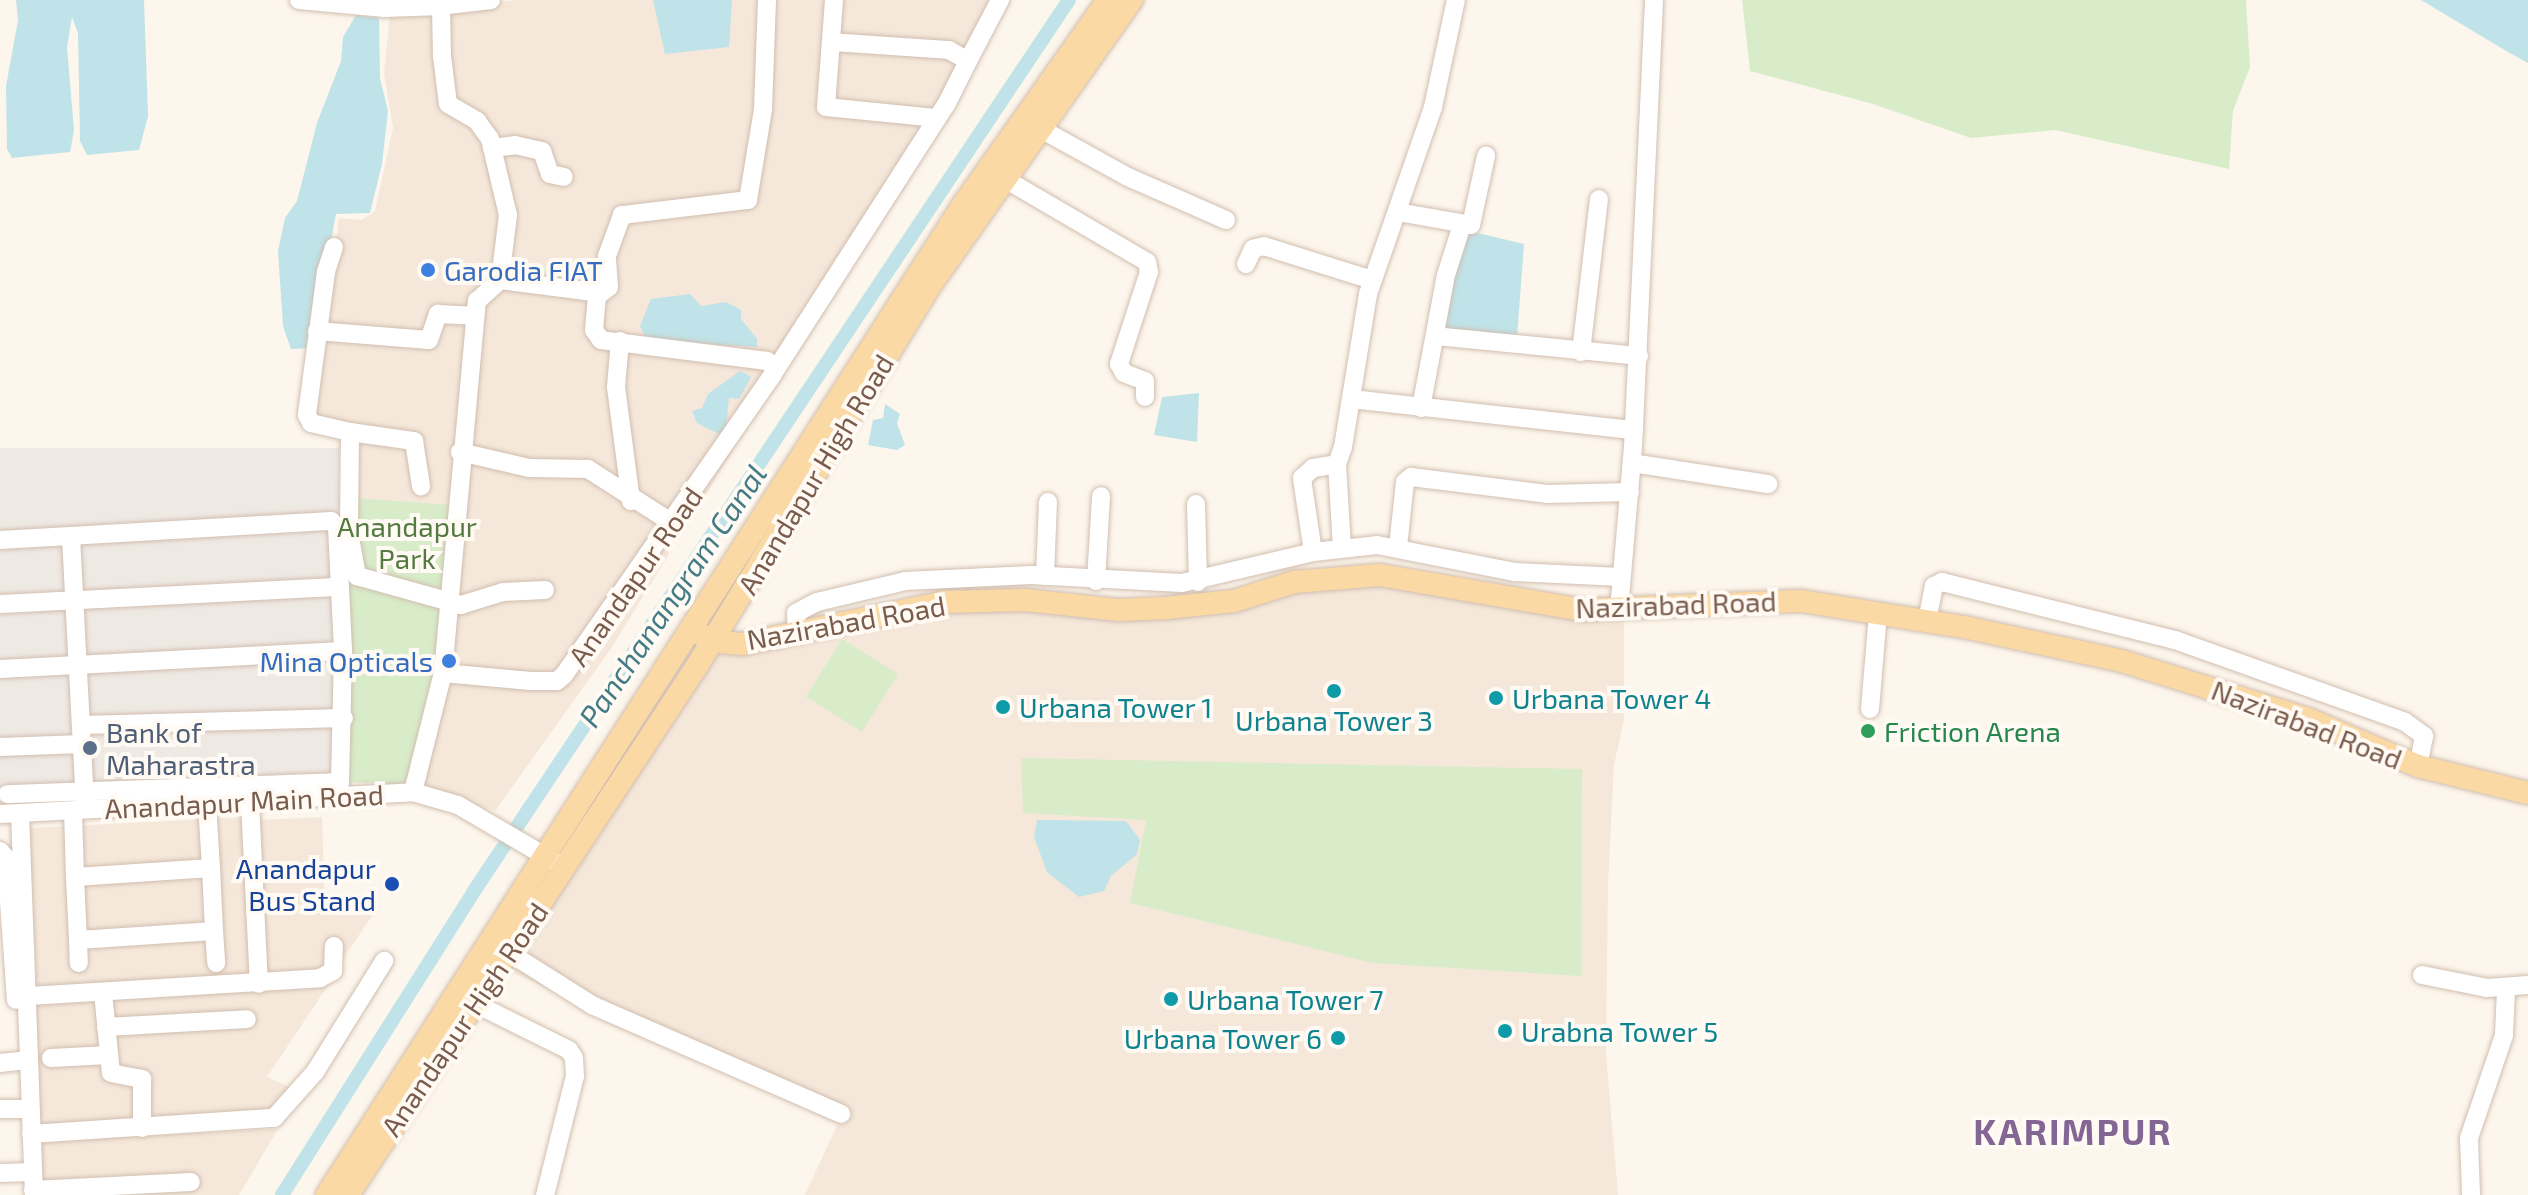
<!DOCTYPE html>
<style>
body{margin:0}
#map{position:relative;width:2528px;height:1195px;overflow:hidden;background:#fdf6ec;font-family:"Exo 2",sans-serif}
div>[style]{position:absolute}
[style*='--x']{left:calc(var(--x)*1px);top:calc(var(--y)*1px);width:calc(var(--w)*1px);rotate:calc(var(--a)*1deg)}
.residential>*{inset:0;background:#f5e8da;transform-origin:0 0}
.industrial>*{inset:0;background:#efe9e4;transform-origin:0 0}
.green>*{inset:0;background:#d8ecc9;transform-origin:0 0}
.water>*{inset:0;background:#bfe3e8}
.canal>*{height:14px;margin:-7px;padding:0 7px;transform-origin:7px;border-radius:7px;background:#bfe3e8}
.roads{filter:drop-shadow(0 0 2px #d1beb0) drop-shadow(0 0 2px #d1beb0)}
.minor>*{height:18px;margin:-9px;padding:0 9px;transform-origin:9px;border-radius:9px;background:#fff}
.major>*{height:22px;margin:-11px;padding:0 11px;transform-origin:11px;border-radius:11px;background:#fbd9a5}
.dots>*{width:22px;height:22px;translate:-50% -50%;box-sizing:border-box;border:4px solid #fffaf3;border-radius:50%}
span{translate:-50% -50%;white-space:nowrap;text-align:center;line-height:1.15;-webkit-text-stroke:8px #fffaf3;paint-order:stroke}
.shop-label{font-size:28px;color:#366cbe}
.left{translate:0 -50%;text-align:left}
.right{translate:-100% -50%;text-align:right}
.street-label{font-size:28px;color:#7a5c4d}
.park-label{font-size:28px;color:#537a41}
.culture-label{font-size:28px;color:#0d838f}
.leisure-label{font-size:28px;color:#27864d}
.service-label{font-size:28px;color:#4e5e75}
.transit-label{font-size:28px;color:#164399}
.water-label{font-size:30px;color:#437c86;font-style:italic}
.district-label{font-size:36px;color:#846695;font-weight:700;letter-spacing:2px}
</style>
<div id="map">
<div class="residential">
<i style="clip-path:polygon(516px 0,1010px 0,612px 647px,495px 811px,419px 787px,364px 577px,353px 431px,313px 419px,339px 218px,362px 220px,375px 211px,393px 128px,384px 74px,390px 14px)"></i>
<i style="clip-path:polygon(1383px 584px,1624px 618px,1624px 720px,1614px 765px,1608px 883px,1606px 1053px,1618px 1195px,805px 1195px,838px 1123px,503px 968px,714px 652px,921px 613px)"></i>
<i style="left:245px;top:817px;width:158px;height:217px;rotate:87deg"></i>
<i style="clip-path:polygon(322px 817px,325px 908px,379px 906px,335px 970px,262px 977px,257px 820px)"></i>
<i style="clip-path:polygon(329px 984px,267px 1077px,296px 1090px,280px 1115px,37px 1128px,33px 1002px)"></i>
<i style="clip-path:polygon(278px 1129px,239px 1195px,35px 1195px,34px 1142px)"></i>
</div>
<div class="industrial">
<i style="left:0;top:448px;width:339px;height:354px"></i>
</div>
<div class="green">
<i style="clip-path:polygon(1742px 0,2246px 0,2250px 67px,2233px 111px,2229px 169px,2055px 130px,1971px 138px,1873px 104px,1750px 71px)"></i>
<i style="clip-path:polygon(355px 498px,451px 505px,443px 588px,368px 576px,358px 569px)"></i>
<i style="clip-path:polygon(343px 582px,441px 608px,441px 645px,411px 785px,349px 782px)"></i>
<i style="left:842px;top:639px;width:66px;height:68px;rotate:32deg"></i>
<i style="clip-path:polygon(1021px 758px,1582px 769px,1581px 976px,1373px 963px,1130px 903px,1146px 820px,1023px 813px)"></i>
</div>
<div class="water">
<i style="clip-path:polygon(16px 0,144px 0,148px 116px,139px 150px,87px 155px,80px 141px,78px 33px,72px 17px,67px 47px,74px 130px,70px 152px,12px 158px,7px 149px,6px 86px,18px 20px)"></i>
<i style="clip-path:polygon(653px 0,732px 0,729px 47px,665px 54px)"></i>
<i style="clip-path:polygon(2421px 0,2528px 0,2528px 63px,2508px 52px)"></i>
<i style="clip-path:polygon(356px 15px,379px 18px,380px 78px,388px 111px,382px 164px,370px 213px,336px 214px,311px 348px,291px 349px,283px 326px,278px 251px,285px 218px,297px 201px,317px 123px,341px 61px,343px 37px)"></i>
<i style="clip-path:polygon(1465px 230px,1524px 244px,1517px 338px,1445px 331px,1442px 323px)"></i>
<i style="clip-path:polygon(690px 294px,701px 306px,726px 302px,741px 310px,741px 319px,757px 339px,757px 347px,658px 341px,644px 335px,640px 326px,651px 299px)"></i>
<i style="clip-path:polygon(740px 371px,751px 377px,739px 399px,729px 398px,725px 437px,697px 423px,692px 411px,702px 408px,708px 394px)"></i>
<i style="clip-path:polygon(1199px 393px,1197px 442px,1154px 435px,1162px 397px)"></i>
<i style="clip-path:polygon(885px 404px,900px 414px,897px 423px,905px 445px,897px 450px,868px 445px,873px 420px,883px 418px)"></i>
<i style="clip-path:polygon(1037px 820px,1126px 821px,1140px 840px,1137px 854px,1111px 876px,1104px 891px,1079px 897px,1047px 872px,1034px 837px)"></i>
</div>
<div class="canal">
<i style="--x:282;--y:1195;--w:360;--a:-57.7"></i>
<i style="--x:474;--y:891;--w:1071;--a:-56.27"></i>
</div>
<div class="roads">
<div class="minor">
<i style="--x:299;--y:0;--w:86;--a:5.3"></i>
<i style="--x:385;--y:8;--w:56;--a:-2"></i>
<i style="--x:491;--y:0;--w:50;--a:173.2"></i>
<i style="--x:441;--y:6;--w:50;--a:88.9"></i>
<i style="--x:442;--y:56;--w:48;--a:82.9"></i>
<i style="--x:448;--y:104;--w:34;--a:30"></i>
<i style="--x:477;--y:121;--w:22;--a:54"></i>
<i style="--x:490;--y:139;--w:78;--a:76.7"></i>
<i style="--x:508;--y:215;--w:65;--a:97"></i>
<i style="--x:834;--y:0;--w:107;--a:94.3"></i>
<i style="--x:826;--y:107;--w:112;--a:5.7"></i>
<i style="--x:968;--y:61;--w:69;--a:-62.3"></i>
<i style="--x:1041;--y:129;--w:99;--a:28.9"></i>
<i style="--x:1128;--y:177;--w:107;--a:23.7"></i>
<i style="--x:492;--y:148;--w:23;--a:-7"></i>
<i style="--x:515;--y:145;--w:28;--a:13"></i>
<i style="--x:542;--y:151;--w:24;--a:71"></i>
<i style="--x:550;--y:174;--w:14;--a:12"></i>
<i style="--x:1005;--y:179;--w:164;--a:30.3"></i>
<i style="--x:1147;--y:262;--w:10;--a:79"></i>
<i style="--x:1149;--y:272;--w:97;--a:108.1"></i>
<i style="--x:1119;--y:364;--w:10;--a:61"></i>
<i style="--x:1124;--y:373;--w:22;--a:21"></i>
<i style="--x:1145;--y:381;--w:16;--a:90"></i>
<i style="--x:1398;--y:212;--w:74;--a:10.1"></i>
<i style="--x:1471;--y:225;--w:71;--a:-77.7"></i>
<i style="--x:334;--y:247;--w:26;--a:108"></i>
<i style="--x:326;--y:272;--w:144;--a:97.6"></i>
<i style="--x:307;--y:415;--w:9;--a:63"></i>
<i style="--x:311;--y:423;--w:40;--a:13"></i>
<i style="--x:350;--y:432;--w:100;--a:90.6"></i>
<i style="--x:349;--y:532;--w:45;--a:79.7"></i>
<i style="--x:357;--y:576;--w:108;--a:15.6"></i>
<i style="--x:461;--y:605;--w:44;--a:-17.2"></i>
<i style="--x:503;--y:592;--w:42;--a:-2.7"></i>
<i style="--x:1246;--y:264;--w:17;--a:-65"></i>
<i style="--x:1253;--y:249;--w:11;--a:-15"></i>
<i style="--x:1264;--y:246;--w:113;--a:17.5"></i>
<i style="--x:317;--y:331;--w:112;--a:4.6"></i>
<i style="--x:429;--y:340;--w:28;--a:-71"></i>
<i style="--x:438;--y:314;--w:35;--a:3"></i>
<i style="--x:1435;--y:336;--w:205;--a:5.6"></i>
<i style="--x:620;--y:341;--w:46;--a:95"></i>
<i style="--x:616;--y:387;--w:115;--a:82.5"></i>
<i style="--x:1581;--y:352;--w:154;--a:-83.3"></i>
<i style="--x:773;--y:374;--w:320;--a:-57.3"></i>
<i style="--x:946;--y:105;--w:49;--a:-63.4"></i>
<i style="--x:968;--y:61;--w:22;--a:-150"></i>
<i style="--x:949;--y:50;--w:118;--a:-176.1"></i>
<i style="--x:1351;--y:399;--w:285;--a:6.3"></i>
<i style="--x:1421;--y:408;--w:135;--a:-79.4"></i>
<i style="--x:1446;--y:275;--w:52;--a:-72.3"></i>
<i style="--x:350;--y:432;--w:65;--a:8"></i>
<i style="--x:414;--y:441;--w:46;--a:81.2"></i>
<i style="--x:460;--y:452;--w:71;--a:13.1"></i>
<i style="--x:529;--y:468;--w:59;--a:1"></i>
<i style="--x:588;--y:469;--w:102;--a:32.6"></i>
<i style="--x:1632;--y:463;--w:138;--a:8.8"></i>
<i style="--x:1337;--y:464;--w:84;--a:86.6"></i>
<i style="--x:1196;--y:504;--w:78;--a:88.5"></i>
<i style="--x:71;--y:537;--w:264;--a:87"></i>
<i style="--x:0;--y:540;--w:332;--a:-3.3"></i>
<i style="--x:331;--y:521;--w:8;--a:45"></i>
<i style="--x:337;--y:527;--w:124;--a:87.2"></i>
<i style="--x:343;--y:651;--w:131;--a:91.3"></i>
<i style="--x:340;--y:782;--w:333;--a:177.9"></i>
<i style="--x:1398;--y:547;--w:65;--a:-83.9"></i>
<i style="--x:1405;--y:482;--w:8;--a:-40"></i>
<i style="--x:1411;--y:477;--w:137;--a:7.1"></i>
<i style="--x:1547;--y:494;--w:83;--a:-1.4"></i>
<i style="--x:1313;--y:552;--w:75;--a:-98.5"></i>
<i style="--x:1302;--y:478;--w:15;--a:-42"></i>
<i style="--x:1313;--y:468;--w:24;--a:-9"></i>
<i style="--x:1337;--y:464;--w:18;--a:-71"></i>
<i style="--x:1343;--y:447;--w:155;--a:-80.7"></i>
<i style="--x:1368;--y:294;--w:198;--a:-70.8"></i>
<i style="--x:1433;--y:107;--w:109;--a:-77.9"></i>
<i style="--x:1045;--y:576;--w:74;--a:-87.7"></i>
<i style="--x:1096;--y:581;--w:85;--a:-86.6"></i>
<i style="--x:0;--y:604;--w:337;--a:-2.9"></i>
<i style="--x:1619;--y:610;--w:164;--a:-85.1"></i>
<i style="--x:1633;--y:447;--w:447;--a:-87.3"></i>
<i style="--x:1927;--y:621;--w:36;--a:-79"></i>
<i style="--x:1934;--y:586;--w:9;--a:-27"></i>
<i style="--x:1942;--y:582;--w:240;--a:14"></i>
<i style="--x:2175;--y:640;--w:244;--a:19.6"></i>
<i style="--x:2405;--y:722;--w:24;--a:36"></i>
<i style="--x:2424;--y:736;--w:31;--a:101"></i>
<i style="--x:797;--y:633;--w:20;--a:-93"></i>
<i style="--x:796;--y:613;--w:24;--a:-28"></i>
<i style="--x:817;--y:602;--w:90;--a:-13.4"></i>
<i style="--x:905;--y:581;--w:126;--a:-2.7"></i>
<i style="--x:1031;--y:575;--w:151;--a:3"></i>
<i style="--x:1182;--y:583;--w:135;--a:-13.3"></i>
<i style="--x:1313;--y:552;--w:64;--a:-6.2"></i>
<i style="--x:1377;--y:545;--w:141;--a:11.1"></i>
<i style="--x:1515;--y:572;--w:106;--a:2.7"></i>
<i style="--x:0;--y:669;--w:343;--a:-3"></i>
<i style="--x:443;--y:673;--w:88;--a:5.2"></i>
<i style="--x:531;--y:681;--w:26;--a:0"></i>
<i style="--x:557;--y:681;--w:9;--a:-41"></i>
<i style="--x:564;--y:675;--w:366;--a:-55.2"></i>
<i style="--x:773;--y:374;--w:8;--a:-83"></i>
<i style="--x:774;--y:366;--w:9;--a:-144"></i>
<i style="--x:767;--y:361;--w:167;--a:-172.8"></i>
<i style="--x:601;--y:340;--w:12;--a:-125"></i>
<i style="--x:594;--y:330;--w:36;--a:-85"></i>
<i style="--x:1870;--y:709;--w:96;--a:-85.2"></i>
<i style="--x:81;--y:725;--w:263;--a:-1.5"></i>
<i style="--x:0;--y:747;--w:82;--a:-2.1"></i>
<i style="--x:413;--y:792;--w:123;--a:-75.9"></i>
<i style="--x:443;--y:673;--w:374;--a:-84.8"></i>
<i style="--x:477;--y:301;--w:31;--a:-42"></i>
<i style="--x:500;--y:280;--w:102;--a:7.3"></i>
<i style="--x:601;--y:293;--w:10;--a:-37"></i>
<i style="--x:609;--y:287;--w:31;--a:-94"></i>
<i style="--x:607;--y:256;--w:44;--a:-69.9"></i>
<i style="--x:622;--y:215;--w:127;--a:-6.8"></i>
<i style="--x:748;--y:200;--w:92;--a:-80.6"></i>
<i style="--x:763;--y:109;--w:109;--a:-87.9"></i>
<i style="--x:250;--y:802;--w:182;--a:87.2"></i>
<i style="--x:207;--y:804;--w:64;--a:86.4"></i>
<i style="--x:73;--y:811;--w:66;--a:88.3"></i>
<i style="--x:75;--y:877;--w:63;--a:87.3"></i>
<i style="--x:78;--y:940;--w:136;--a:-3.8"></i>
<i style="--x:214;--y:931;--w:63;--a:-92.7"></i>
<i style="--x:211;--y:868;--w:136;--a:176.2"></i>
<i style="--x:20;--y:813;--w:382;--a:87.9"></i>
<i style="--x:0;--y:814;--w:414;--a:-3"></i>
<i style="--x:413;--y:792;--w:47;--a:16.1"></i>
<i style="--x:458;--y:805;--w:113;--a:30.4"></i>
<i style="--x:0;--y:851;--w:9;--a:49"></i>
<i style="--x:6;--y:858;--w:142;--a:86"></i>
<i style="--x:214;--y:931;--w:32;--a:86"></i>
<i style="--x:78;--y:940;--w:23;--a:88"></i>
<i style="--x:508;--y:952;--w:99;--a:32.2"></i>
<i style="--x:592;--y:1005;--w:272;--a:23.6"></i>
<i style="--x:2422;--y:975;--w:66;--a:11.3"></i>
<i style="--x:2487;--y:988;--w:41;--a:-4.2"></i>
<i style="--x:103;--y:993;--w:80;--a:84.3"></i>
<i style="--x:111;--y:1073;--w:32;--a:11"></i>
<i style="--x:142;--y:1079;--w:49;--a:90"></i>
<i style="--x:29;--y:996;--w:292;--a:-3.5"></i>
<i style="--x:320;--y:978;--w:15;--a:-28"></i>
<i style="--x:333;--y:971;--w:25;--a:-88"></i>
<i style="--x:462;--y:997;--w:119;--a:26.4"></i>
<i style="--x:569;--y:1050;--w:9;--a:58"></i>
<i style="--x:574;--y:1058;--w:18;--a:87"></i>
<i style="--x:575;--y:1076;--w:123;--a:104.1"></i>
<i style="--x:106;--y:1027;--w:141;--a:-3.2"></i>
<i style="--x:51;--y:1058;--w:58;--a:-3"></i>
<i style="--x:0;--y:1063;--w:20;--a:-6"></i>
<i style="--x:0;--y:1109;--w:22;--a:0"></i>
<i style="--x:31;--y:1134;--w:244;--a:-3.8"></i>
<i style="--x:274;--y:1118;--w:62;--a:-48.3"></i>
<i style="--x:315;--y:1072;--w:131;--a:-58.1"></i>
<i style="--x:0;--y:1173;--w:24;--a:-2"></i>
<i style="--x:33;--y:1190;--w:158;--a:-2.9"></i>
<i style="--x:2471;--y:1195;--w:57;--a:-92"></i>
<i style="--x:2469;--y:1138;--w:109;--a:-71.2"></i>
<i style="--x:2504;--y:1035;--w:45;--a:-87.5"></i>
</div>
<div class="major">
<i style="--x:692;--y:629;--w:23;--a:31"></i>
<i style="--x:712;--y:641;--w:30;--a:6"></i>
<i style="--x:742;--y:644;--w:206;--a:-11.7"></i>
<i style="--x:944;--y:602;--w:81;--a:-1.4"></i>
<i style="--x:1025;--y:600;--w:95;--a:6.1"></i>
<i style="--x:1119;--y:610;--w:47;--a:-2.4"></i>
<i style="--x:1166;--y:608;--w:68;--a:-5.9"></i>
<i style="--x:1234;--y:601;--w:63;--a:-17.6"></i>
<i style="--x:1294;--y:582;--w:86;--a:-4.7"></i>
<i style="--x:1380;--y:575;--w:206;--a:9.8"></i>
<i style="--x:1583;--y:610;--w:218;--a:-2.4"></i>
<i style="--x:1801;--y:601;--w:165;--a:9.1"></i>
<i style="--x:1964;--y:627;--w:162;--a:12.1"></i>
<i style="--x:2122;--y:661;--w:198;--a:17.3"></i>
<i style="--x:2311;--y:720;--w:116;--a:23.3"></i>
<i style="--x:2418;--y:766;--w:113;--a:13.8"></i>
<i style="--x:327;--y:1195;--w:1177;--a:-57.28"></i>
<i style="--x:963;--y:205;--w:251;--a:-54.7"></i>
<i style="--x:348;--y:1195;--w:634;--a:-56.59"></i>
<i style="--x:697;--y:666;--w:449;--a:-58.5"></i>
<i style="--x:932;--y:283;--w:347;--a:-54.8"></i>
</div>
</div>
<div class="dots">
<i style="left:428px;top:270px;background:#3f7fe0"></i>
<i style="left:449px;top:661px;background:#3f7fe0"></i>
<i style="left:1334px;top:691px;background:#0f9aa8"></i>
<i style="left:1496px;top:698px;background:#0f9aa8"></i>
<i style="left:1003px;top:707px;background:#0f9aa8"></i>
<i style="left:1868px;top:731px;background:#2e9e5b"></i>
<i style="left:90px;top:748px;background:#5c6f8a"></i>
<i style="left:392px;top:884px;background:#1a4fb4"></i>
<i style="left:1171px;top:999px;background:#0f9aa8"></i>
<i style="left:1505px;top:1031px;background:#0f9aa8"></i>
<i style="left:1338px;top:1038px;background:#0f9aa8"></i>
</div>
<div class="shop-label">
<span class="left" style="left:444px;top:270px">Garodia FIAT</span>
<span class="right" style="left:433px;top:661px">Mina Opticals</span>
</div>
<div class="street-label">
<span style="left:815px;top:474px;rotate:-59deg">Anandapur High Road</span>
<span style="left:635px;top:576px;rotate:-55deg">Anandapur Road</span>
<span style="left:1676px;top:604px;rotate:-2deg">Nazirabad Road</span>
<span style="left:846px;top:622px;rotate:-10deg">Nazirabad Road</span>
<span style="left:2307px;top:724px;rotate:21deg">Nazirabad Road</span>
<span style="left:244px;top:801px;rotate:-3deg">Anandapur Main Road</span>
<span style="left:464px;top:1019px;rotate:-56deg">Anandapur High Road</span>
</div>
<div class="park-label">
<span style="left:407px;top:542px">Anandapur<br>Park</span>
</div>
<div class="culture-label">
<span class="left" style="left:1512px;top:698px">Urbana Tower 4</span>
<span class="left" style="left:1019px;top:707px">Urbana Tower 1</span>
<span style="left:1334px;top:720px">Urbana Tower 3</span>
<span class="left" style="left:1187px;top:999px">Urbana Tower 7</span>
<span class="left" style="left:1521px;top:1031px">Urabna Tower 5</span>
<span class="right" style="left:1322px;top:1038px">Urbana Tower 6</span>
</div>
<div class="leisure-label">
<span class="left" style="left:1884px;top:731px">Friction Arena</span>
</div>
<div class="service-label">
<span class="left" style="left:106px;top:748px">Bank of<br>Maharastra</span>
</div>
<div class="transit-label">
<span class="right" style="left:376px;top:884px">Anandapur<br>Bus Stand</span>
</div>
<div class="water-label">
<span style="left:672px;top:595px;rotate:-56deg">Panchanangram Canal</span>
</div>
<div class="district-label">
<span style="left:2073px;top:1131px">KARIMPUR</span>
</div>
</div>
